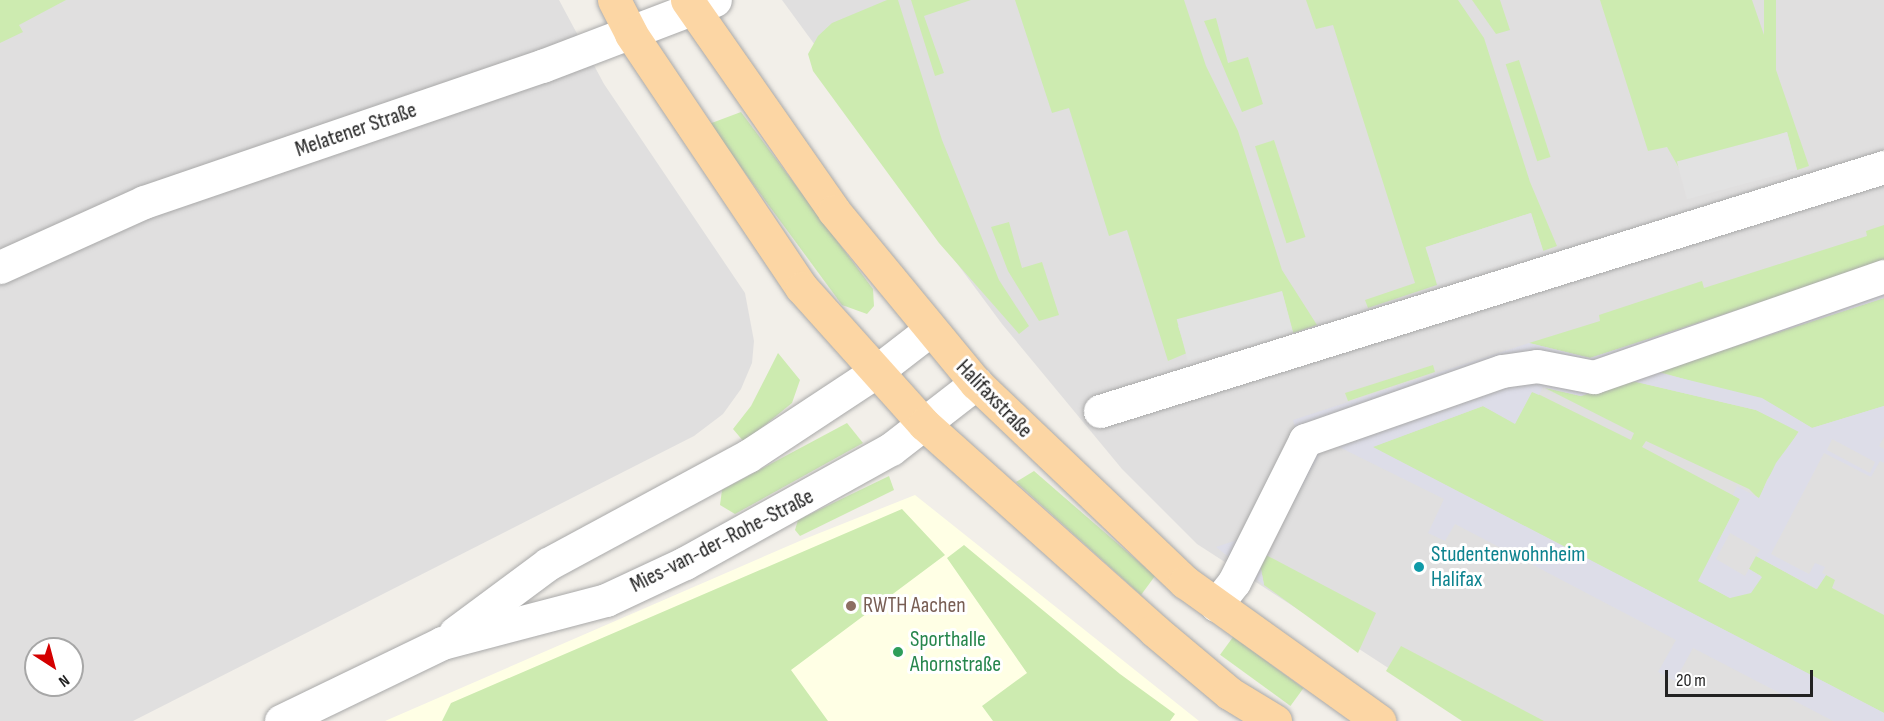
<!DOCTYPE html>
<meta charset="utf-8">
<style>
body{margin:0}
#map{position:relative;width:1884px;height:721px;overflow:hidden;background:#f2efe9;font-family:"Sofia Sans Condensed",sans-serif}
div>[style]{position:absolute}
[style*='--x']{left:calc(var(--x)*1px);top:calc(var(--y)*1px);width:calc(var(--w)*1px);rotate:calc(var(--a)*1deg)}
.residential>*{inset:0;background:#e0dfdf}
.education>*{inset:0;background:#ffffe5}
.grass>*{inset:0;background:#cdebb0;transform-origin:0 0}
.parking>*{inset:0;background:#e2e2e2;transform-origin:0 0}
.plaza>*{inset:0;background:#dddde8}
.roads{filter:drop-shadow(0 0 2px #a9a9a9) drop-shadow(0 0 2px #a9a9a9)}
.minor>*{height:33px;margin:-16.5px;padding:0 16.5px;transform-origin:16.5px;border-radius:16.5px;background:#fff}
.major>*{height:33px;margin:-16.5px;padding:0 16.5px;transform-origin:16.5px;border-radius:16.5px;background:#fcd6a4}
.dots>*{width:16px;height:16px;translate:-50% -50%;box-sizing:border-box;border:3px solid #fff;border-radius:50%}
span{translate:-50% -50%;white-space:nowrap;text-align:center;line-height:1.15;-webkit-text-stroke:6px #fff;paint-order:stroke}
.street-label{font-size:22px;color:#222}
.culture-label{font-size:22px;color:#0d838f}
.left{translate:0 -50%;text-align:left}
.education-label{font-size:22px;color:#785e54}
.leisure-label{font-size:22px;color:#27864d}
.north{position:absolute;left:24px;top:637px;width:60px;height:60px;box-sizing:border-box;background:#fff;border:2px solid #a7a7a7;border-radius:50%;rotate:144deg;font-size:16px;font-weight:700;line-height:24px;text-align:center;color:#222}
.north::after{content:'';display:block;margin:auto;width:21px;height:27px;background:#d40000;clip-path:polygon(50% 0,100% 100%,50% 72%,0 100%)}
.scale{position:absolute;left:1665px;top:670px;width:148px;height:27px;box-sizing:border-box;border:3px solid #222;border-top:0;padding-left:8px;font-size:18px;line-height:21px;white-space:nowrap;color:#222;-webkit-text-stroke:4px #fff;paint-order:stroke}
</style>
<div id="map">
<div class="residential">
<i style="clip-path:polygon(evenodd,0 0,559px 0,604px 84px,745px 293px,754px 341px,752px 363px,741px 389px,723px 414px,694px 436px,133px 721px,0 721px,0 0,36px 649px,72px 649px,72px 685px,36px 685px,36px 649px)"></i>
<i style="clip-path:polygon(782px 0,1884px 0,1884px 721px,1488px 721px,1413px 684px,1197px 544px,1122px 469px,1002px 324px,884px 165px,823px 56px)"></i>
</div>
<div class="education">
<i style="clip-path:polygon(915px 495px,1199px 721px,385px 721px,802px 540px)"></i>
</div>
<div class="grass">
<i style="clip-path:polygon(0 0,66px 0,19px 25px,23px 32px,0 43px)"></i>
<i style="clip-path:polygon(887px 0,898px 0,942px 140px,999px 280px,1029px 326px,1019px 334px,939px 243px,813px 71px,808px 54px,818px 36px,832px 23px)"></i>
<i style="clip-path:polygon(911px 0,971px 0,924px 16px,944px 73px,935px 76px)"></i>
<i style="clip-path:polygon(1015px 0,1184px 0,1206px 66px,1238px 131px,1282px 270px,1317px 325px,1293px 333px,1282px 292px,1178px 326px,1187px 353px,1168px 361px,1127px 230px,1109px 236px,1069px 108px,1052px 113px)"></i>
<i style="clip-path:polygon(1306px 0,1458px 0,1484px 38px,1530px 182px,1557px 246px,1543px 251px,1531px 213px,1426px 247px,1437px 285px,1368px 308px,1365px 300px,1415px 283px,1333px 25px,1316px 29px)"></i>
<i style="clip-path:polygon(1472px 0,1500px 0,1510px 30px,1496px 34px)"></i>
<i style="clip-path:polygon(1600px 0,1752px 0,1809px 166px,1797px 170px,1787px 132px,1679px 168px,1667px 147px,1648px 151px)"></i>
<i style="left:1764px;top:0;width:12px;height:87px"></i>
<i style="clip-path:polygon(1216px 18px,1228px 63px,1248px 57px,1263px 104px,1242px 112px,1204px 21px)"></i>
<i style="left:1519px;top:60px;width:102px;height:14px;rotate:72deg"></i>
<i style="clip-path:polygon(741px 112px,873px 289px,874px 306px,867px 314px,842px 305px,709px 124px)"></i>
<i style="left:1274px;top:140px;width:102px;height:20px;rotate:72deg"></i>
<i style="clip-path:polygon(1009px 222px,1022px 268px,1042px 262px,1059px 315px,1039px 321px,1008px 271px,991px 227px)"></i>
<i style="clip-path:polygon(1884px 225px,1884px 262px,1590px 358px,1529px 343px,1600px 321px,1599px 315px,1702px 281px,1704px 288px,1867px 236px,1866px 231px)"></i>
<i style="clip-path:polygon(1884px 298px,1884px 406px,1812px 428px,1771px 404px,1656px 371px)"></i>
<i style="clip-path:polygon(778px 353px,800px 380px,792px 403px,744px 442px,733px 429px,751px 406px)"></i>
<i style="clip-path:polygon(1433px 365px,1435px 372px,1348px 401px,1345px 393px)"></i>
<i style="clip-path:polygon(1628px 380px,1756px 410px,1799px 431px,1767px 480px,1759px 499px,1749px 489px,1646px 441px,1642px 447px,1740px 499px,1699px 581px,1730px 598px,1761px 576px,1749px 569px,1756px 556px,1816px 589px,1826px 575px,1835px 580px,1832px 588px,1884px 615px,1884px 713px,1372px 447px,1483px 406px,1515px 423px,1532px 391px,1631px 440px,1634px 433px,1545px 388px,1581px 396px)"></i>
<i style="clip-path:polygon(847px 423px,863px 443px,735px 514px,720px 505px,722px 490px)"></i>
<i style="clip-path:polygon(1034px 471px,1155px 576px,1141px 595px,1016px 482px)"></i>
<i style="clip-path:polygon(889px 476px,894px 490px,800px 536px,795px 530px,798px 520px)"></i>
<i style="clip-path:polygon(902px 509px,945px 555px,791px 670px,828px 721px,442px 721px,451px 703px)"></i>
<i style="clip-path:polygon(964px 545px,1120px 674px,1175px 714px,1170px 721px,993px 721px,982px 706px,1027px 673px,947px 558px)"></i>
<i style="clip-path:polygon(1266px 555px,1376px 613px,1358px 653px,1264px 585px,1260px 564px)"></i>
<i style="left:1233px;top:637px;width:87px;height:22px;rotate:36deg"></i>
<i style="clip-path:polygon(1401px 646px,1544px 721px,1462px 721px,1386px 671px)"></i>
</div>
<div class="parking">
<i style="left:1787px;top:132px;width:39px;height:114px;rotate:75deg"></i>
<i style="left:1531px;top:213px;width:40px;height:111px;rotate:72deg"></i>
<i style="left:1282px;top:291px;width:43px;height:109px;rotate:75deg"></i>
</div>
<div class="plaza">
<i style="clip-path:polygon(evenodd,1884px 263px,1884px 298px,1656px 372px,1762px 398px,1812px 428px,1884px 406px,1884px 437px,1879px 446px,1884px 449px,1884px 463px,1880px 461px,1871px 477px,1824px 453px,1771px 554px,1809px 574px,1815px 563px,1825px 567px,1822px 573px,1826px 575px,1817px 589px,1756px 556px,1760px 550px,1730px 533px,1716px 559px,1745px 576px,1749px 569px,1762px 577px,1751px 593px,1730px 598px,1698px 581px,1740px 499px,1733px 495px,1737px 486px,1759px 498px,1776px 463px,1799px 432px,1756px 410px,1628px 380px,1581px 396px,1543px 387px,1539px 395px,1532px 392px,1515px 424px,1483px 406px,1373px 447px,1884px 713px,1884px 721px,1833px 721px,1693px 648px,1675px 681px,1658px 672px,1676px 640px,1455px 524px,1445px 541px,1428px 533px,1444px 499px,1327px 441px,1260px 564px,1264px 585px,1216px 547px,1237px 540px,1296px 430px,1293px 420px,1529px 343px,1590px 358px,1884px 263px,1832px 439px,1875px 462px,1870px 473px,1827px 450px,1832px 439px)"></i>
</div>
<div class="roads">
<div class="minor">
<i style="--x:0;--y:267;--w:158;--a:-24.3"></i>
<i style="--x:144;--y:202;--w:421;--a:-18.9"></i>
<i style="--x:542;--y:66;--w:185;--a:-20.9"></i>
<i style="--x:1100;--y:411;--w:821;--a:-17.29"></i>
<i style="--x:1216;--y:605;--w:29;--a:-52"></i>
<i style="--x:1234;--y:582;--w:159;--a:-63.4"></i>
<i style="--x:1305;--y:440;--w:209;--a:-19.3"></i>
<i style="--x:1502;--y:371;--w:35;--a:-8"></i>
<i style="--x:1537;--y:366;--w:58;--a:10.9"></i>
<i style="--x:1594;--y:377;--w:307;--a:-19.2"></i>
<i style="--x:455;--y:633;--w:116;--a:-36.6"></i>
<i style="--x:548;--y:564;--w:227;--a:-28.4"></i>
<i style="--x:748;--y:456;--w:154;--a:-33.4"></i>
<i style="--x:877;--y:371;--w:67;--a:-37.7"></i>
<i style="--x:281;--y:721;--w:179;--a:-25.8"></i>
<i style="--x:442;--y:643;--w:170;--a:-14.7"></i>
<i style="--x:606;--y:600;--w:87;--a:-25.1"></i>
<i style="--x:685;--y:563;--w:235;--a:-29"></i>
<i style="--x:891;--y:449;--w:108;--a:-37.8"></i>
</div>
<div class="major">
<i style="--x:614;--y:0;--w:38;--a:63"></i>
<i style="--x:631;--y:34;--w:306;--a:56.1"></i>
<i style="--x:802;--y:288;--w:183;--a:48.1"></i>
<i style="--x:924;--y:424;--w:309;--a:41.8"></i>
<i style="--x:1154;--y:630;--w:98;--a:40"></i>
<i style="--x:1229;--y:693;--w:54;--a:31.3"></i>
<i style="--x:687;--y:0;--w:257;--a:55.1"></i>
<i style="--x:834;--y:211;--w:223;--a:50.5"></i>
<i style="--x:976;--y:383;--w:289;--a:43.6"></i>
<i style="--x:1185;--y:582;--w:239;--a:35.6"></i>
</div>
</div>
<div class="dots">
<i style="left:1419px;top:567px;background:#0f9aa8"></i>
<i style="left:851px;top:606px;background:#8d6e63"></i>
<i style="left:898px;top:652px;background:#2e9e5b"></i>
</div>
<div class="street-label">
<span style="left:356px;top:130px;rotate:-19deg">Melatener Straße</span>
<span style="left:994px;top:399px;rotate:46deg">Halifaxstraße</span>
<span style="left:722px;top:541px;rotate:-27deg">Mies-van-der-Rohe-Straße</span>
</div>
<div class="culture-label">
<span class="left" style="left:1431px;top:567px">Studentenwohnheim<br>Halifax</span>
</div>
<div class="education-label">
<span class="left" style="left:863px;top:606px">RWTH Aachen</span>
</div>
<div class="leisure-label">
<span class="left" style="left:910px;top:652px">Sporthalle<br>Ahornstraße</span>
</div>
<div class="north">N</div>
<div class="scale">20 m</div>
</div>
